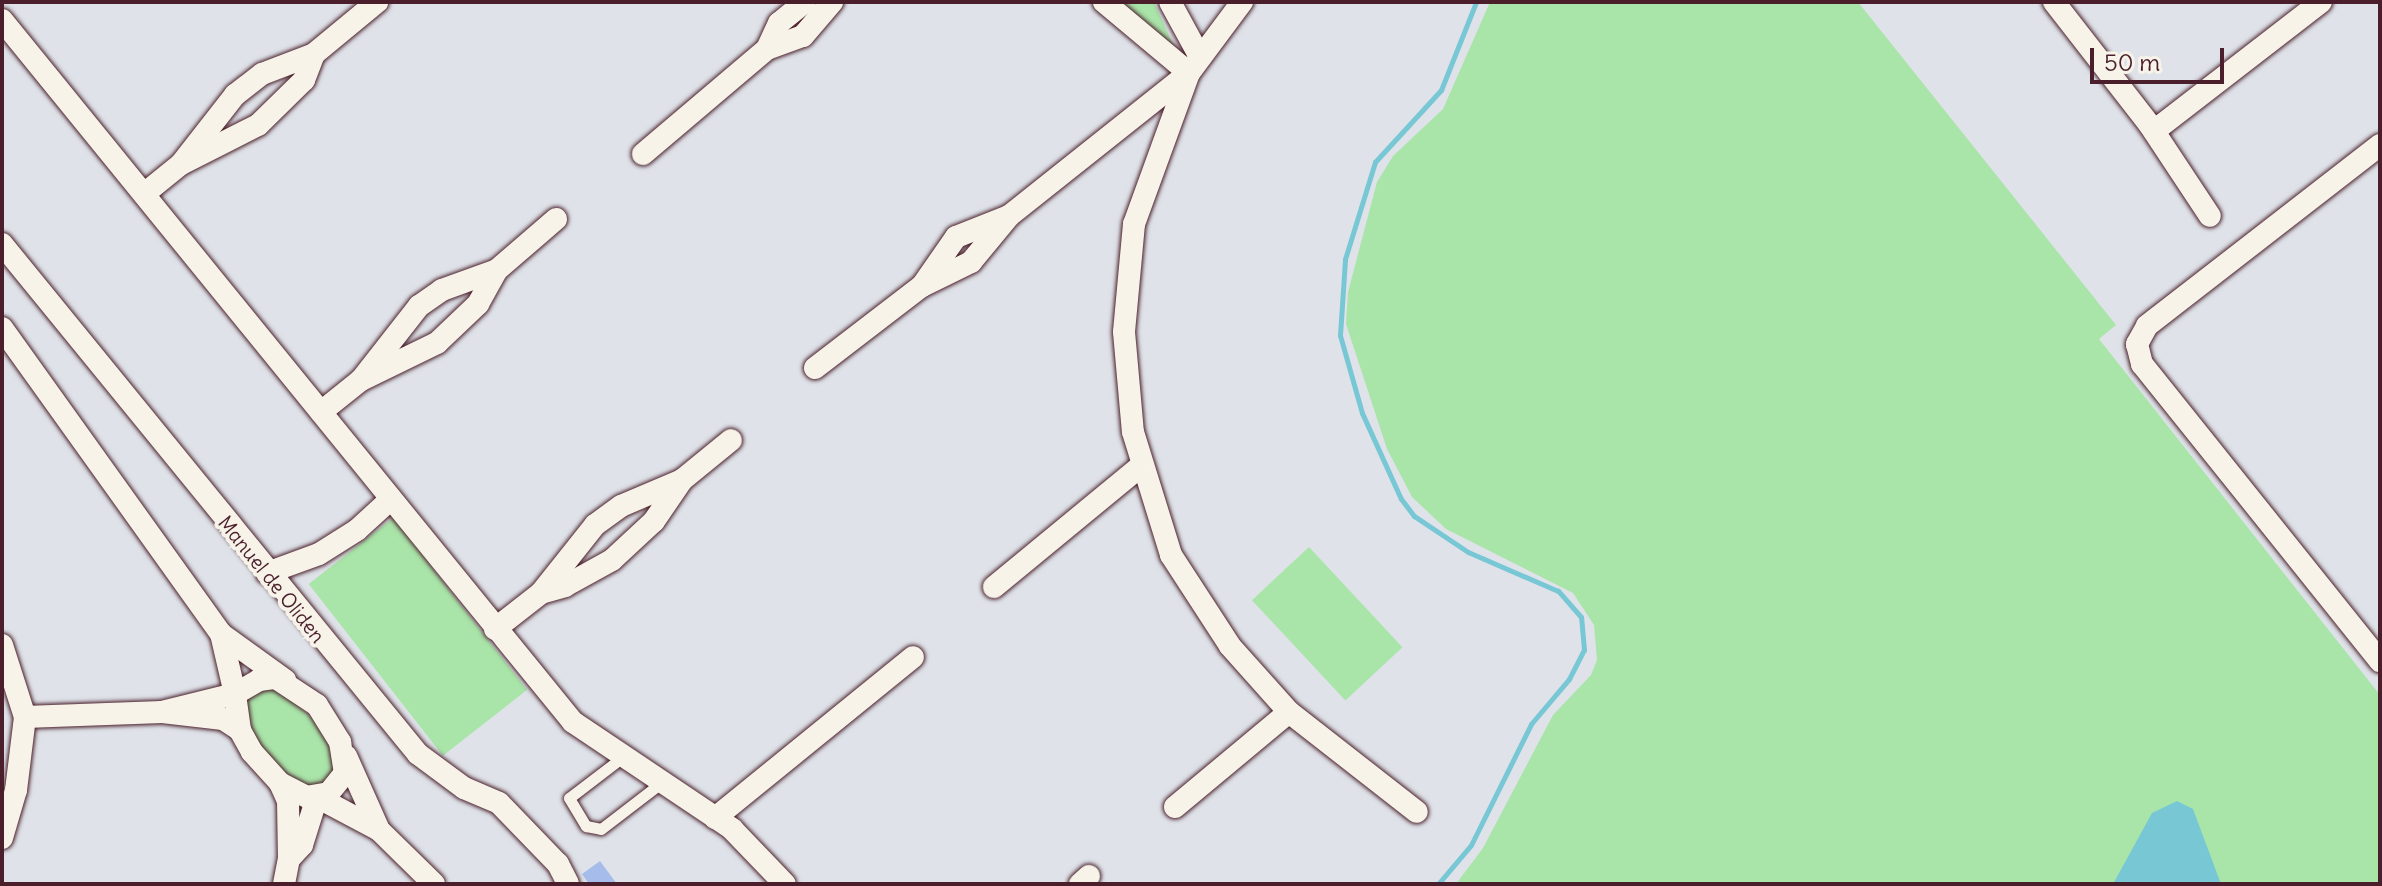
<!DOCTYPE html>
<style>
body{margin:0}
#map{position:relative;width:2382px;height:886px;overflow:hidden;background:#dfe3e9;font-family:Delius,sans-serif}
div>[style]{position:absolute}
[style*='--x']{left:calc(var(--x)*1px);top:calc(var(--y)*1px);width:calc(var(--w)*1px);rotate:calc(var(--a)*1deg)}
.green>*{inset:0;background:#a9e4a9;transform-origin:0 0}
.water>*{inset:0;background:#78c7d5}
.stream>*{height:5px;margin:-2.5px;padding:0 2.5px;transform-origin:2.5px;border-radius:2.5px;background:#78c7d5}
.building>*{inset:0;background:#a6bdeb}
.roads{filter:drop-shadow(0 0 2px #4a1f2b) drop-shadow(0 0 2px #4a1f2b)}
.service>*{height:11px;margin:-5.5px;padding:0 5.5px;transform-origin:5.5px;border-radius:5.5px;background:#f7f3e8}
.minor>*{height:22px;margin:-11px;padding:0 11px;transform-origin:11px;border-radius:11px;background:#f7f3e8}
span{translate:-50% -50%;white-space:nowrap;text-align:center;line-height:1.15;-webkit-text-stroke:8px #f7f3e8;paint-order:stroke}
.street-label{font-size:20px;color:#4a1f2b}
.frame{position:absolute;inset:0;border:4px solid #4a1f2b;pointer-events:none}
.scale{position:absolute;left:2090px;top:48px;width:134px;height:36px;box-sizing:border-box;border:4px solid #4a1f2b;border-top:0;padding-left:10px;font-size:24px;line-height:28px;white-space:nowrap;color:#4a1f2b;-webkit-text-stroke:6px #f7f3e8;paint-order:stroke}
</style>
<div id="map">
<div class="green">
<i style="clip-path:polygon(1119px 2px,1154px 2px,1176px 51px)"></i>
<i style="clip-path:polygon(1490px 2px,1858px 2px,2116px 325px,2099px 339px,2380px 695px,2380px 884px,1456px 884px,1483px 848px,1553px 715px,1591px 675px,1597px 660px,1594px 625px,1573px 593px,1446px 529px,1412px 497px,1387px 449px,1346px 324px,1348px 292px,1377px 182px,1393px 156px,1443px 109px)"></i>
<i style="left:393px;top:518px;width:218px;height:107px;rotate:52deg"></i>
<i style="left:1309px;top:547px;width:137px;height:78px;rotate:47deg"></i>
<i style="clip-path:polygon(278px 688px,325px 730px,334px 752px,334px 776px,323px 788px,301px 790px,252px 744px,244px 700px,253px 691px)"></i>
</div>
<div class="water">
<i style="clip-path:polygon(2177px 801px,2193px 809px,2221px 884px,2113px 884px,2152px 813px)"></i>
</div>
<div class="stream">
<i style="--x:1438;--y:884;--w:51;--a:-49.8"></i>
<i style="--x:1471;--y:845;--w:135;--a:-63.6"></i>
<i style="--x:1531;--y:724;--w:59;--a:-49.8"></i>
<i style="--x:1569;--y:679;--w:33;--a:-63"></i>
<i style="--x:1584;--y:650;--w:33;--a:-95"></i>
<i style="--x:1581;--y:617;--w:35;--a:-131"></i>
<i style="--x:1558;--y:591;--w:98;--a:-156.6"></i>
<i style="--x:1468;--y:552;--w:65;--a:-146.3"></i>
<i style="--x:1414;--y:516;--w:21;--a:-127"></i>
<i style="--x:1401;--y:499;--w:94;--a:-114.4"></i>
<i style="--x:1362;--y:413;--w:81;--a:-105.8"></i>
<i style="--x:1340;--y:335;--w:76;--a:-86.2"></i>
<i style="--x:1345;--y:259;--w:102;--a:-72.8"></i>
<i style="--x:1375;--y:162;--w:98;--a:-47.5"></i>
<i style="--x:1441;--y:90;--w:95;--a:-68.3"></i>
</div>
<div class="building">
<i style="clip-path:polygon(600px 861px,617px 884px,589px 884px,582px 874px)"></i>
</div>
<div class="roads">
<div class="service">
<i style="--x:624;--y:756;--w:69;--a:142.6"></i>
<i style="--x:569;--y:798;--w:33;--a:59"></i>
<i style="--x:586;--y:826;--w:15;--a:11"></i>
<i style="--x:601;--y:829;--w:77;--a:-37.6"></i>
</div>
<div class="minor">
<i style="--x:805;--y:2;--w:33;--a:141"></i>
<i style="--x:779;--y:23;--w:29;--a:115"></i>
<i style="--x:767;--y:49;--w:38;--a:-20"></i>
<i style="--x:803;--y:36;--w:45;--a:-49.5"></i>
<i style="--x:1170;--y:2;--w:63;--a:61.4"></i>
<i style="--x:1242;--y:2;--w:89;--a:126.7"></i>
<i style="--x:1189;--y:73;--w:161;--a:110"></i>
<i style="--x:1134;--y:224;--w:108;--a:95.3"></i>
<i style="--x:1124;--y:332;--w:100;--a:84.9"></i>
<i style="--x:1133;--y:432;--w:129;--a:72.8"></i>
<i style="--x:1171;--y:555;--w:108;--a:57"></i>
<i style="--x:1230;--y:646;--w:89;--a:48.2"></i>
<i style="--x:1289;--y:712;--w:162;--a:38"></i>
<i style="--x:2054;--y:2;--w:155;--a:52.1"></i>
<i style="--x:2149;--y:124;--w:110;--a:56.5"></i>
<i style="--x:2;--y:20;--w:905;--a:50.88"></i>
<i style="--x:573;--y:722;--w:192;--a:33.9"></i>
<i style="--x:732;--y:829;--w:76;--a:46.1"></i>
<i style="--x:314;--y:54;--w:28;--a:111"></i>
<i style="--x:304;--y:80;--w:64;--a:135.6"></i>
<i style="--x:258;--y:125;--w:86;--a:153.1"></i>
<i style="--x:181;--y:164;--w:88;--a:-52"></i>
<i style="--x:235;--y:95;--w:34;--a:-38"></i>
<i style="--x:262;--y:74;--w:56;--a:-21"></i>
<i style="--x:314;--y:54;--w:82;--a:-39.5"></i>
<i style="--x:2154;--y:131;--w:211;--a:-37.7"></i>
<i style="--x:2380;--y:145;--w:295;--a:142.2"></i>
<i style="--x:2147;--y:326;--w:21;--a:119"></i>
<i style="--x:2137;--y:344;--w:21;--a:76"></i>
<i style="--x:2142;--y:364;--w:381;--a:51.3"></i>
<i style="--x:643;--y:154;--w:162;--a:-40.3"></i>
<i style="--x:144;--y:194;--w:48;--a:-39"></i>
<i style="--x:1009;--y:216;--w:230;--a:-38.5"></i>
<i style="--x:1189;--y:73;--w:111;--a:-140.1"></i>
<i style="--x:2;--y:244;--w:658;--a:50.8"></i>
<i style="--x:418;--y:754;--w:57;--a:36.5"></i>
<i style="--x:464;--y:788;--w:38;--a:23"></i>
<i style="--x:499;--y:803;--w:85;--a:46"></i>
<i style="--x:558;--y:864;--w:22;--a:63"></i>
<i style="--x:497;--y:270;--w:59;--a:160"></i>
<i style="--x:442;--y:290;--w:28;--a:145"></i>
<i style="--x:419;--y:306;--w:94;--a:128.1"></i>
<i style="--x:361;--y:380;--w:85;--a:-26"></i>
<i style="--x:437;--y:343;--w:57;--a:-43.6"></i>
<i style="--x:478;--y:304;--w:39;--a:-61"></i>
<i style="--x:497;--y:270;--w:78;--a:-40.8"></i>
<i style="--x:2;--y:328;--w:376;--a:54.4"></i>
<i style="--x:815;--y:368;--w:135;--a:-37.5"></i>
<i style="--x:922;--y:286;--w:55;--a:-26.1"></i>
<i style="--x:971;--y:262;--w:60;--a:-50.4"></i>
<i style="--x:1009;--y:216;--w:57;--a:158.4"></i>
<i style="--x:956;--y:237;--w:60;--a:124.8"></i>
<i style="--x:321;--y:412;--w:51;--a:-38.7"></i>
<i style="--x:682;--y:480;--w:66;--a:156.9"></i>
<i style="--x:621;--y:506;--w:32;--a:144"></i>
<i style="--x:595;--y:525;--w:87;--a:128.5"></i>
<i style="--x:541;--y:593;--w:25;--a:-16"></i>
<i style="--x:565;--y:586;--w:54;--a:-29"></i>
<i style="--x:612;--y:560;--w:57;--a:-42.9"></i>
<i style="--x:654;--y:521;--w:50;--a:-55.7"></i>
<i style="--x:682;--y:480;--w:63;--a:-39.2"></i>
<i style="--x:267;--y:573;--w:55;--a:-20.1"></i>
<i style="--x:319;--y:554;--w:45;--a:-32.3"></i>
<i style="--x:357;--y:530;--w:46;--a:-42.4"></i>
<i style="--x:994;--y:587;--w:190;--a:-39.5"></i>
<i style="--x:495;--y:629;--w:58;--a:-38"></i>
<i style="--x:2;--y:645;--w:76;--a:72.3"></i>
<i style="--x:25;--y:717;--w:74;--a:97"></i>
<i style="--x:16;--y:790;--w:50;--a:106.3"></i>
<i style="--x:276;--y:678;--w:49;--a:33.4"></i>
<i style="--x:317;--y:705;--w:44;--a:58.1"></i>
<i style="--x:340;--y:742;--w:31;--a:81"></i>
<i style="--x:345;--y:773;--w:26;--a:129"></i>
<i style="--x:329;--y:793;--w:22;--a:170"></i>
<i style="--x:307;--y:797;--w:30;--a:-153"></i>
<i style="--x:280;--y:783;--w:42;--a:-132.1"></i>
<i style="--x:252;--y:752;--w:25;--a:-119"></i>
<i style="--x:240;--y:730;--w:36;--a:-98"></i>
<i style="--x:235;--y:694;--w:28;--a:-30"></i>
<i style="--x:259;--y:680;--w:17;--a:-7"></i>
<i style="--x:25;--y:717;--w:137;--a:-2.1"></i>
<i style="--x:240;--y:730;--w:20;--a:-147"></i>
<i style="--x:223;--y:719;--w:61;--a:-173.5"></i>
<i style="--x:162;--y:712;--w:75;--a:-13.9"></i>
<i style="--x:235;--y:694;--w:62;--a:-103.1"></i>
<i style="--x:221;--y:634;--w:79;--a:35.7"></i>
<i style="--x:280;--y:783;--w:20;--a:66"></i>
<i style="--x:288;--y:801;--w:58;--a:89"></i>
<i style="--x:289;--y:859;--w:19;--a:-47"></i>
<i style="--x:302;--y:845;--w:50;--a:-72.6"></i>
<i style="--x:317;--y:797;--w:70;--a:28"></i>
<i style="--x:379;--y:830;--w:81;--a:-114"></i>
<i style="--x:1175;--y:807;--w:148;--a:-39.8"></i>
<i style="--x:715;--y:818;--w:255;--a:-39.1"></i>
<i style="--x:379;--y:830;--w:77;--a:44.5"></i>
<i style="--x:284;--y:884;--w:25;--a:-79"></i>
<i style="--x:1080;--y:884;--w:12;--a:-42"></i>
</div>
</div>
<div class="street-label">
<span style="left:272px;top:579px;rotate:51deg">Manuel de Oliden</span>
</div>
<div class="frame"></div>
<div class="scale">50 m</div>
</div>
